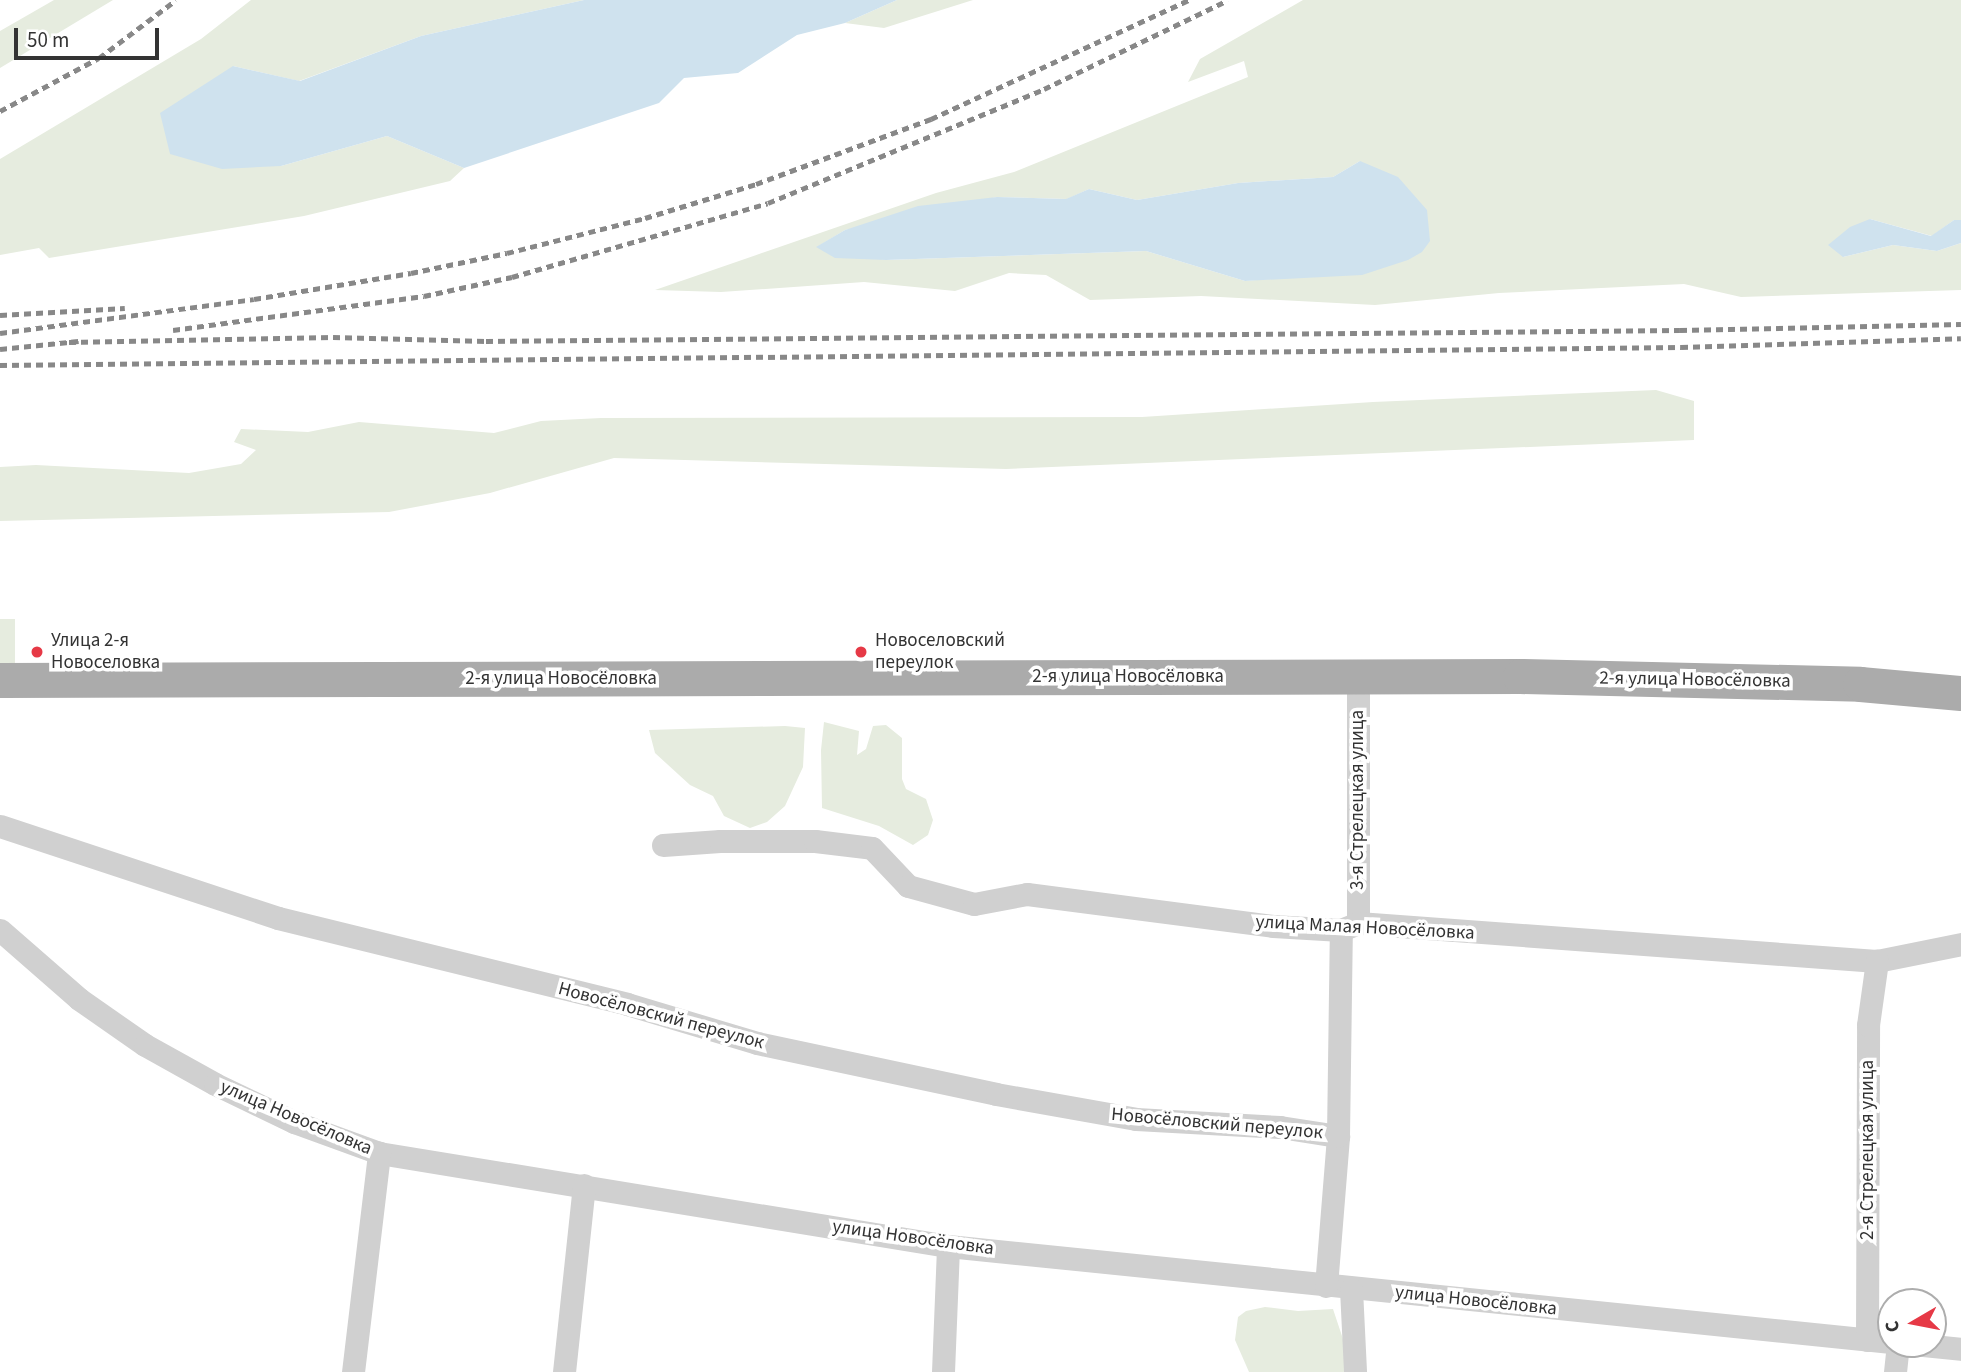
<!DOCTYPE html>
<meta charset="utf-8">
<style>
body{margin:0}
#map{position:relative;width:1961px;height:1372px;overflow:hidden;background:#fff;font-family:"Source Sans 3",sans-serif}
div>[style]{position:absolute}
.green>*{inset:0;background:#e6ecdf;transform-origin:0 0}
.water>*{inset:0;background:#cfe2ee}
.street>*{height:23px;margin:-11.5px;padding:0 11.5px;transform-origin:11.5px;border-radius:11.5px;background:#d0d0d0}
.primary>*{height:35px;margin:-17.5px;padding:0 17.5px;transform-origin:17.5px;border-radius:17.5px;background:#ababab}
.rail>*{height:5px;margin-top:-2.5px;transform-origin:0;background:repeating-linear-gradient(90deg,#888 0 7px,transparent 0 12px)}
.dots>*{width:19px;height:19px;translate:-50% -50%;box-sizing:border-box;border:4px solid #fff;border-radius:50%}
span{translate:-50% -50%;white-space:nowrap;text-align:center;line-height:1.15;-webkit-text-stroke:7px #fff;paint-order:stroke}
.poi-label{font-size:19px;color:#333}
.left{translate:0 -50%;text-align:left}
.street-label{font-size:19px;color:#333}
.north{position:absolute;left:1877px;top:1288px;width:70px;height:70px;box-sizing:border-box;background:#fff;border:2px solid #adadad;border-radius:50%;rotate:260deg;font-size:19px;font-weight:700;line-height:28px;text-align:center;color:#333}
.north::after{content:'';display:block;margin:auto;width:24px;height:32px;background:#e63946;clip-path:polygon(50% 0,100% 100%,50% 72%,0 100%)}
.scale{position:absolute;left:14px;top:28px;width:145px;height:32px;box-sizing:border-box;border:4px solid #333;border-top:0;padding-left:9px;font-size:21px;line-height:24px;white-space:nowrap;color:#333;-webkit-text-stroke:5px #fff;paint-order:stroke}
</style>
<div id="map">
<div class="green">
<div style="clip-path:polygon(54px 0,113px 0,0 68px,0 31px)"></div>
<div style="clip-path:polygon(251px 0,584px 0,421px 36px,299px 81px,233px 66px,281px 166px,387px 136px,464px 168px,450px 181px,304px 216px,49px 258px,39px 248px,0 255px,0 159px,201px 39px)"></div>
<div style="clip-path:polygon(897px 0,973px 0,884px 28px,845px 23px)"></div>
<div style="clip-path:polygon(evenodd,1303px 0,1961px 0,1961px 220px,1954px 220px,1932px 236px,1870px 219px,1843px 257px,1893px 245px,1937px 251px,1961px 243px,1961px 290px,1741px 297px,1684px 284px,1499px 293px,1375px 305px,1201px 296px,1090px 300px,1046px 275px,1009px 273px,955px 291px,864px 282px,721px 292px,655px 290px,936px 193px,1014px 172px,1248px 77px,1244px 61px,1188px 82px,1200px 59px,1303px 0,1360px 161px,1295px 277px,1245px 281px,1146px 251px,886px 260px,817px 247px,845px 230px,997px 197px,1067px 199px,1089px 189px,1137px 200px,1238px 183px,1333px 177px,1360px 161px)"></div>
<div style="clip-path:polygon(1656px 390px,1694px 401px,1694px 440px,1006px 469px,614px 458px,490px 493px,389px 512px,0 521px,0 467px,36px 465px,189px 473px,241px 464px,256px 450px,234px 442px,241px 429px,308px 432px,359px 422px,494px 433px,541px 421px,601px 418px,1142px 417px,1373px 402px)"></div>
<div style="left:0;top:619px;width:15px;height:44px"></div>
<div style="clip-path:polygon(824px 722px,859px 731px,857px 755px,866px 749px,873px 726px,886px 725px,902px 738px,902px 779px,906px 789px,926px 799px,933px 820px,928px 835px,913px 845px,879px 826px,822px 808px,821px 750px)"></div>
<div style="clip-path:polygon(785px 726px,805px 728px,803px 767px,785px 806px,767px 822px,750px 828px,724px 816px,713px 796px,690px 785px,655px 753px,649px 730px)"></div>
<div style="clip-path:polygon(1265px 1307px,1298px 1311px,1333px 1309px,1345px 1345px,1346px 1372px,1249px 1372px,1235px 1340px,1238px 1317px,1246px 1311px)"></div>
</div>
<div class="water">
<div style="clip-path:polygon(584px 0,897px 0,845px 23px,797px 35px,738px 73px,684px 78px,659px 103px,464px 168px,387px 136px,281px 166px,222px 169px,170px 154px,160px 113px,233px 66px,300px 81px,421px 36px)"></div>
<div style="clip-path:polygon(1360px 161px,1398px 177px,1427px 210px,1430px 241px,1422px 252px,1408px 260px,1362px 275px,1245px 281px,1146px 251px,886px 260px,835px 258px,816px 247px,845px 230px,918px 206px,997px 197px,1066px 199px,1089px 189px,1137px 200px,1238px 183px,1333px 177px)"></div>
<div style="clip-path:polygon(1870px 219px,1931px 236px,1954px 220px,1961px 220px,1961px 243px,1937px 251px,1893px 245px,1843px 257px,1828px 245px,1850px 227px)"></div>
</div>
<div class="street">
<div style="left:1358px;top:676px;width:247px;rotate:90deg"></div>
<div style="left:0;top:826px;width:293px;rotate:18.3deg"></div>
<div style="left:278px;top:918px;width:359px;rotate:13.8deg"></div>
<div style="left:627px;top:1004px;width:136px;rotate:16.7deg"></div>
<div style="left:757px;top:1043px;width:244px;rotate:12deg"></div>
<div style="left:996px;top:1094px;width:142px;rotate:10.1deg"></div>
<div style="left:1136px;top:1119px;width:144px;rotate:3.2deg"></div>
<div style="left:1280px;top:1127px;width:59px;rotate:8.8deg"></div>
<div style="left:663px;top:845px;width:57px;rotate:-4deg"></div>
<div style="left:720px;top:841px;width:95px"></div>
<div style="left:815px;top:841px;width:57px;rotate:7deg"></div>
<div style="left:872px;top:848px;width:52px;rotate:46.5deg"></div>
<div style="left:908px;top:886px;width:68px;rotate:15.3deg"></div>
<div style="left:974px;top:904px;width:54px;rotate:-10.7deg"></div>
<div style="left:1027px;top:894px;width:248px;rotate:7.4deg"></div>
<div style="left:1273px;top:926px;width:68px;rotate:3.4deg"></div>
<div style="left:1341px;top:930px;width:18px;rotate:-22deg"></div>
<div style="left:1358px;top:923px;width:520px;rotate:4.19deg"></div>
<div style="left:1877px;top:961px;width:86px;rotate:-11.4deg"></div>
<div style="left:0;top:930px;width:105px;rotate:41.1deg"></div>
<div style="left:79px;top:999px;width:80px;rotate:34.9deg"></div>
<div style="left:145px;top:1045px;width:80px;rotate:29.1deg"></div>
<div style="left:215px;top:1084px;width:88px;rotate:25.7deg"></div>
<div style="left:294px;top:1122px;width:90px;rotate:20deg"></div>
<div style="left:379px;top:1153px;width:577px;rotate:9.28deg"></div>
<div style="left:948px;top:1246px;width:948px;rotate:5.81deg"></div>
<div style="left:1326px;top:1286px;width:150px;rotate:-85.4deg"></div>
<div style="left:1338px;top:1136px;width:206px;rotate:-89.2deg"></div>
<div style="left:1351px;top:1289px;width:83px;rotate:87.2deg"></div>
<div style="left:1867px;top:1340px;width:315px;rotate:-89.8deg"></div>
<div style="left:1868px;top:1025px;width:65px;rotate:-82deg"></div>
<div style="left:1913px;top:1344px;width:48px;rotate:5.9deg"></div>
<div style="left:353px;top:1372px;width:221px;rotate:-83.2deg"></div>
<div style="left:564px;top:1372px;width:188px;rotate:-83.9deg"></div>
<div style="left:943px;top:1372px;width:126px;rotate:-87.7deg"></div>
<div style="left:1895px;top:1372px;width:28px;rotate:-84deg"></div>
</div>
<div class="primary">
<div style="left:0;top:680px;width:1520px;rotate:-0.15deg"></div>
<div style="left:1520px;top:676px;width:340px;rotate:1.3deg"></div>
<div style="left:1860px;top:684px;width:101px;rotate:5.1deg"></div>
</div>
<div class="rail">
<div style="left:0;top:111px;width:112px;rotate:-28.2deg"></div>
<div style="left:99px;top:58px;width:96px;rotate:-37deg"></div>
<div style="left:0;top:315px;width:125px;rotate:-3.2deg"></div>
<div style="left:173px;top:330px;width:253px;rotate:-7.7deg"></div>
<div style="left:424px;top:296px;width:90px;rotate:-12.2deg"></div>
<div style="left:512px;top:277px;width:266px;rotate:-16.1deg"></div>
<div style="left:768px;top:203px;width:299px;rotate:-22.4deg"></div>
<div style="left:1044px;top:89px;width:204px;rotate:-25.8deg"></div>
<div style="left:0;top:333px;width:256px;rotate:-7.6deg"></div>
<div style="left:254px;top:299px;width:159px;rotate:-9.4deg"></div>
<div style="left:411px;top:273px;width:98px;rotate:-11.8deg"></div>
<div style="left:507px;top:253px;width:142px;rotate:-14.2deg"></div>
<div style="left:645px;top:218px;width:116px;rotate:-17deg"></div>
<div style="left:756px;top:184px;width:187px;rotate:-20.4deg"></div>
<div style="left:931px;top:119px;width:284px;rotate:-24.8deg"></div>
<div style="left:69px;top:342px;width:264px;rotate:-1.1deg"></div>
<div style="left:333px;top:337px;width:153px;rotate:1.5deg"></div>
<div style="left:486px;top:341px;width:1194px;rotate:-0.53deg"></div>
<div style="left:1680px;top:330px;width:281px;rotate:-1.2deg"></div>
<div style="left:0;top:349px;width:79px;rotate:-5.8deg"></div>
<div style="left:0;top:365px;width:1681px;rotate:-0.61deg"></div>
<div style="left:1681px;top:347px;width:280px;rotate:-1.8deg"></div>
</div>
<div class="dots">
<div style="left:37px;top:652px;background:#e63946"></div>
<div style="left:861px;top:652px;background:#e63946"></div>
</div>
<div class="poi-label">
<span class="left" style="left:51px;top:652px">Улица 2-я<br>Новоселовка</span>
<span class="left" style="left:875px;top:652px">Новоселовский<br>переулок</span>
</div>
<div class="street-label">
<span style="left:1128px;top:677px">2-я улица Новосёловка</span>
<span style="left:561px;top:679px">2-я улица Новосёловка</span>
<span style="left:1695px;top:680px;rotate:1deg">2-я улица Новосёловка</span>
<span style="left:1358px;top:800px;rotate:-90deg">3-я Стрелецкая улица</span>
<span style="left:1365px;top:928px;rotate:3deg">улица Малая Новосёловка</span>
<span style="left:661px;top:1016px;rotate:15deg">Новосёловский переулок</span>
<span style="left:296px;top:1118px;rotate:23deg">улица Новосёловка</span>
<span style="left:1217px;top:1124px;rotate:5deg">Новосёловский переулок</span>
<span style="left:1868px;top:1150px;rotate:-90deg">2-я Стрелецкая улица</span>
<span style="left:913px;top:1238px;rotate:8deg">улица Новосёловка</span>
<span style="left:1476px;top:1301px;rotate:6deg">улица Новосёловка</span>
</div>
<div class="north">С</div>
<div class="scale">50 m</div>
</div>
